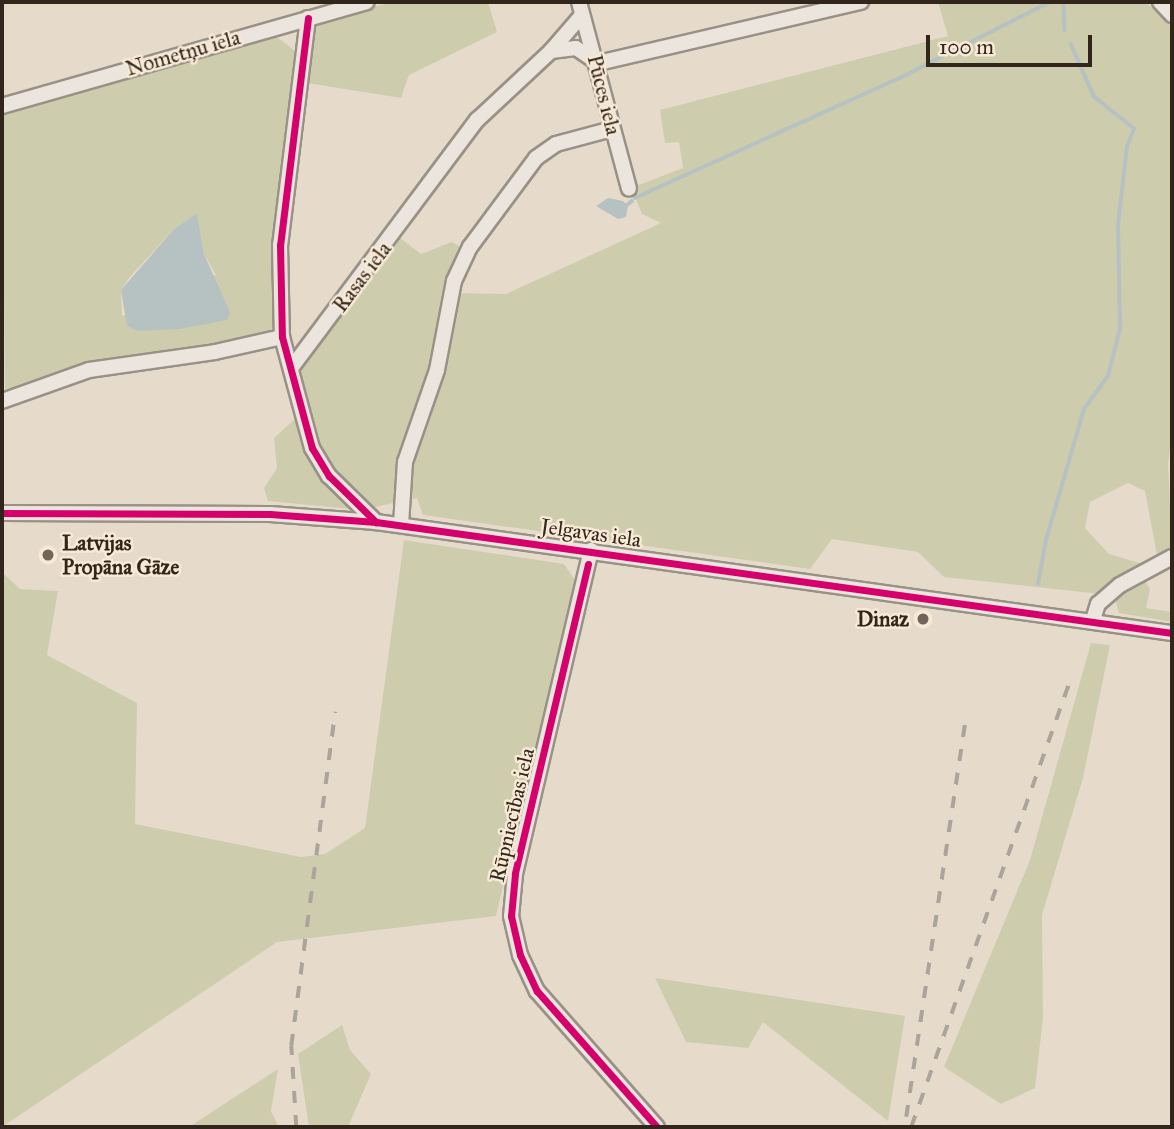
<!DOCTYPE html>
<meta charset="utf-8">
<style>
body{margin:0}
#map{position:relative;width:1174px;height:1129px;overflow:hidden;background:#e6dbcb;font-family:"IM FELL Great Primer",serif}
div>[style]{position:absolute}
.green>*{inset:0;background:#cdcdad}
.water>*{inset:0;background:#b6c2c2}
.stream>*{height:3.5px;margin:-1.75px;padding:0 1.75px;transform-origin:1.75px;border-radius:1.75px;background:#b6c2c2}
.roads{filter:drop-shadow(2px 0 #989186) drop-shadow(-2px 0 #989186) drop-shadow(0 2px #989186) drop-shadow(0 -2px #989186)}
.minor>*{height:14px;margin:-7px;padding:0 7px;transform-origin:7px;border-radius:7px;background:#ebe5dd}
.rail>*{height:3.5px;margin-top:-1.75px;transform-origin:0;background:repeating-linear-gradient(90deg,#aaa49c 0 12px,transparent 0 24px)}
.cycleway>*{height:7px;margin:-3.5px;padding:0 3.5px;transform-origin:3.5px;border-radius:3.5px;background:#d6006c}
.dots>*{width:19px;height:19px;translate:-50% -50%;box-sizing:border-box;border:4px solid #f7e9d5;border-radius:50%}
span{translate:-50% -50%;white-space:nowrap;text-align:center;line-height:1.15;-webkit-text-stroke:5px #f7e9d5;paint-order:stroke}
.street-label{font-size:21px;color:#32261c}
.poi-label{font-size:21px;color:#32261c;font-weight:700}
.left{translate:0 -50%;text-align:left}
.right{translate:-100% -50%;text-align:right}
.frame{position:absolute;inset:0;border:4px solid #32261c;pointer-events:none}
.scale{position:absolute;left:926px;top:35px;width:166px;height:32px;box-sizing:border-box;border:4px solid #32261c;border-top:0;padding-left:9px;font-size:21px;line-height:24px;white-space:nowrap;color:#32261c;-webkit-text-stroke:5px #f7e9d5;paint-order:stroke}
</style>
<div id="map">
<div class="green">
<div style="clip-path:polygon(391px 2px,488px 2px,497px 32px,409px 75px,401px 98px,307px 83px,311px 31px,321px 22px)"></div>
<div style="clip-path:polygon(938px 2px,1146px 2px,1172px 28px,1172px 434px,1168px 464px,1172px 549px,1157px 555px,1145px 491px,1128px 483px,1090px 502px,1085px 528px,1109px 554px,1143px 564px,1100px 594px,944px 577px,918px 552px,832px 539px,810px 569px,423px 515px,417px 498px,361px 510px,268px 501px,264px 488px,277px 468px,274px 438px,306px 409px,299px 378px,301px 367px,399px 237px,421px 254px,452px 242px,464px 249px,446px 293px,506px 294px,661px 223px,642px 214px,631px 188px,683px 168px,679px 142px,665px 143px,660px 110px,948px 36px)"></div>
<div style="clip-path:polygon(evenodd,277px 37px,294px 50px,296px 83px,276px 319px,268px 336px,5px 389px,2px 114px,277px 37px,197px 213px,204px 254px,216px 275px,122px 316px,121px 290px,129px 278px,174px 229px,197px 213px)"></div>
<div style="clip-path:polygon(404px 540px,564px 564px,575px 580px,496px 916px,277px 942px,2px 1127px,2px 572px,20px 589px,58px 591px,47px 655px,137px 703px,135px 824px,301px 857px,325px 854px,365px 828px)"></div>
<div style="clip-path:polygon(1143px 577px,1150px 589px,1146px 608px,1172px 612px,1172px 622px,1119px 613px,1115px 599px)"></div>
<div style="clip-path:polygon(1091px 643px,1110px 645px,1083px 778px,1042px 915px,1043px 1018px,1035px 1088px,1001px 1104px,944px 1067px,1030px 860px)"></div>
<div style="clip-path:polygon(655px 978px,905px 1016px,888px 1121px,763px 1022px,748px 1048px,686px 1042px)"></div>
<div style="clip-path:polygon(342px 1025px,350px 1050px,371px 1074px,348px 1127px,309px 1127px,298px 1054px)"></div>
<div style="clip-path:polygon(278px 1069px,271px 1111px,279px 1127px,189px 1127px)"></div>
</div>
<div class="water">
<div style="clip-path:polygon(608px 198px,623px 201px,628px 206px,626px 217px,618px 219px,596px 206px)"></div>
<div style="clip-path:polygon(197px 213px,204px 254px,230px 312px,227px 320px,180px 329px,137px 331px,127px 326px,121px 290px,174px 229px)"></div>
</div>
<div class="stream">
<div style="left:1064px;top:2px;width:28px;rotate:88deg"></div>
<div style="left:635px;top:198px;width:293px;rotate:-24.4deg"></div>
<div style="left:902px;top:77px;width:166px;rotate:-26.9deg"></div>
<div style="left:627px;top:205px;width:6px;rotate:-39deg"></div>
<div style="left:1038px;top:584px;width:45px;rotate:-79.7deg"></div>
<div style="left:1046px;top:540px;width:136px;rotate:-73.8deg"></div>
<div style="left:1084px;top:409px;width:41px;rotate:-54deg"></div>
<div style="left:1108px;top:376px;width:49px;rotate:-75.7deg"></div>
<div style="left:1120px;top:329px;width:104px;rotate:-91.1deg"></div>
<div style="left:1118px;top:225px;width:79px;rotate:-83.4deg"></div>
<div style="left:1127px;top:147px;width:19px;rotate:-69deg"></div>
<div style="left:1134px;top:129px;width:51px;rotate:-141.3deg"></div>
<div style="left:1094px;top:97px;width:57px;rotate:-113.9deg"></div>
</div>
<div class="roads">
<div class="minor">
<div style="left:579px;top:2px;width:193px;rotate:75deg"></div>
<div style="left:1160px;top:2px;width:18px;rotate:47deg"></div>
<div style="left:582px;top:15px;width:48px;rotate:130.7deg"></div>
<div style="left:551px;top:51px;width:25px;rotate:-7deg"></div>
<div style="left:576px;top:48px;width:27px;rotate:34deg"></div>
<div style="left:308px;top:18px;width:229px;rotate:97deg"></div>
<div style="left:280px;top:245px;width:92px;rotate:88.8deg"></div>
<div style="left:282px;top:337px;width:115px;rotate:74.9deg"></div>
<div style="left:312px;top:448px;width:33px;rotate:59deg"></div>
<div style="left:329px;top:476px;width:66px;rotate:44.4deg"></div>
<div style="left:598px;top:63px;width:270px;rotate:-13.1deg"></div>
<div style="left:2px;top:106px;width:379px;rotate:-15.9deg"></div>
<div style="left:292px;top:367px;width:309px;rotate:-53.2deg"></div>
<div style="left:477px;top:120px;width:101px;rotate:-43deg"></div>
<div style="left:2px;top:401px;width:92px;rotate:-19.6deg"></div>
<div style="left:89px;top:370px;width:127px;rotate:-8.1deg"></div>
<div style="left:215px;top:352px;width:69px;rotate:-12.6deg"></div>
<div style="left:2px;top:513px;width:268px;rotate:0.2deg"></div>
<div style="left:270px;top:514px;width:106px;rotate:4.3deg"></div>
<div style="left:376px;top:522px;width:804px;rotate:7.94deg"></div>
<div style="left:401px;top:525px;width:63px;rotate:-86.4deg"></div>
<div style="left:405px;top:462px;width:97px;rotate:-70.8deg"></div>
<div style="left:437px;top:370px;width:91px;rotate:-79.2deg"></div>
<div style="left:454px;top:281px;width:38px;rotate:-65deg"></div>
<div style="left:470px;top:247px;width:111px;rotate:-53.4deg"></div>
<div style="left:536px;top:158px;width:24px;rotate:-35deg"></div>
<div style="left:556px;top:144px;width:58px;rotate:-15deg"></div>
<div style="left:591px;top:550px;width:333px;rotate:103.2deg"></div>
<div style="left:515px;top:874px;width:42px;rotate:95.4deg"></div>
<div style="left:511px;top:916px;width:40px;rotate:77deg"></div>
<div style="left:520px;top:955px;width:40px;rotate:65deg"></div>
<div style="left:537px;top:991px;width:181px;rotate:48.6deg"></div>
<div style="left:1093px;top:620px;width:17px;rotate:-73deg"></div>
<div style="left:1098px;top:604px;width:29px;rotate:-41deg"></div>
<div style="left:1120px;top:585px;width:59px;rotate:-28.3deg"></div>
</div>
</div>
<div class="rail">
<div style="left:906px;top:1117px;width:407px;rotate:-81.5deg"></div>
<div style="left:296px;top:1127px;width:81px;rotate:-93.5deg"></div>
<div style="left:291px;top:1046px;width:337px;rotate:-82.5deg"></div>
<div style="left:911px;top:1127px;width:469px;rotate:-70.4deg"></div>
</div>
<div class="cycleway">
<div style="left:308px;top:18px;width:229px;rotate:97deg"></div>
<div style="left:280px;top:245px;width:92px;rotate:88.8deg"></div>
<div style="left:282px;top:337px;width:115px;rotate:74.9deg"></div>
<div style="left:312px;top:448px;width:33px;rotate:59deg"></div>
<div style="left:329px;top:476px;width:66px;rotate:44.4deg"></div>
<div style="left:2px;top:513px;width:268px;rotate:0.2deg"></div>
<div style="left:270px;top:514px;width:106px;rotate:4.3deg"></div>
<div style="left:376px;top:522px;width:804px;rotate:7.94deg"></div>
<div style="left:588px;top:564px;width:318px;rotate:103.3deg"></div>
<div style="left:515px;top:874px;width:42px;rotate:95.4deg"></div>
<div style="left:511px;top:916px;width:40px;rotate:77deg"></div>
<div style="left:520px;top:955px;width:40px;rotate:65deg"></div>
<div style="left:537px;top:991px;width:181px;rotate:48.6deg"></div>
</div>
<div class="dots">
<div style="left:48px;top:555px;background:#716559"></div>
<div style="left:923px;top:619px;background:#716559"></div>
</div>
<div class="street-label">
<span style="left:183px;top:53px;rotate:-16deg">Nometņu iela</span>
<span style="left:604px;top:95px;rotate:76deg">Pūces iela</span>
<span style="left:362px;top:277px;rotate:-53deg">Rasas iela</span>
<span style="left:591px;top:533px;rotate:8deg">Jelgavas iela</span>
<span style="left:512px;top:815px;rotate:-77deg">Rūpniecības iela</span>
</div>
<div class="poi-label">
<span class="left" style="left:62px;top:555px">Latvijas<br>Propāna Gāze</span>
<span class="right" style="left:909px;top:619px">Dinaz</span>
</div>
<div class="frame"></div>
<div class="scale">100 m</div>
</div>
